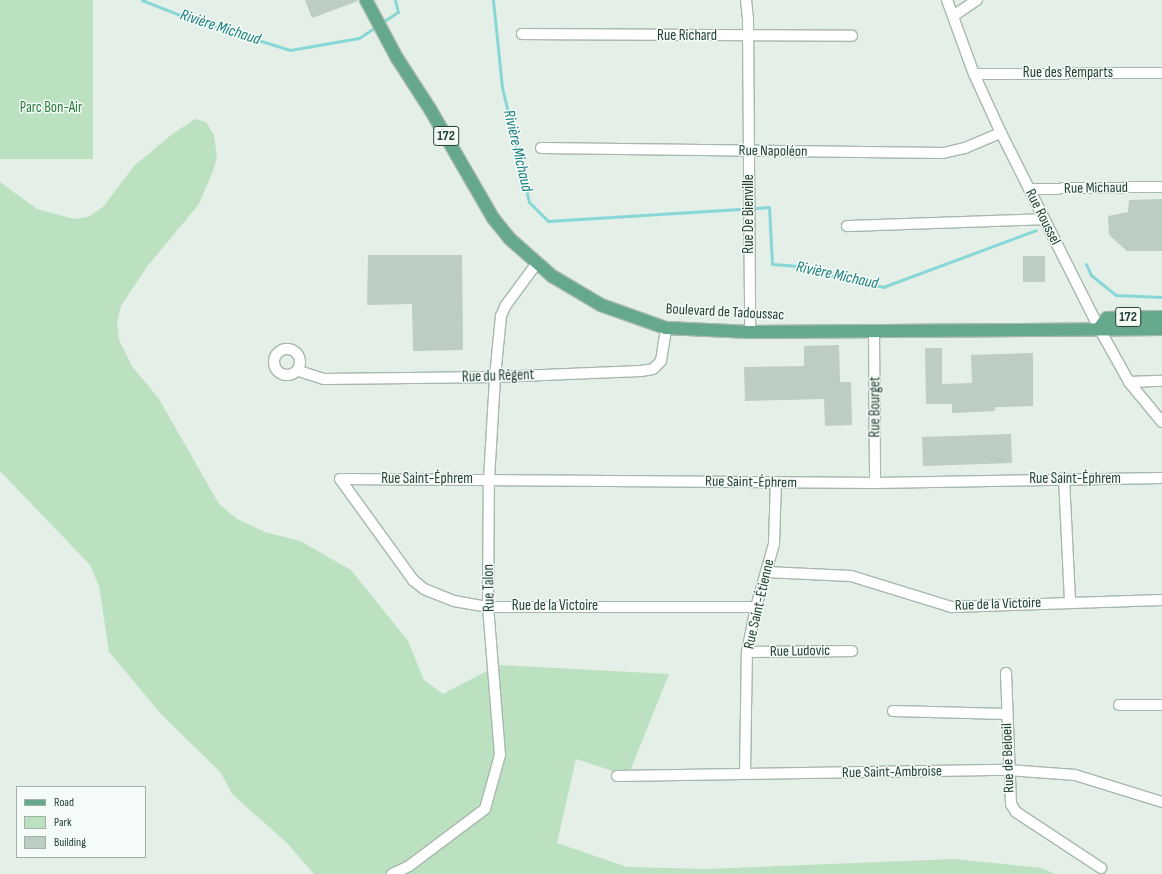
<!DOCTYPE html>
<meta charset="utf-8">
<style>
body{margin:0}
#map{position:relative;width:1162px;height:874px;overflow:hidden;background:#e4efe8;font-family:"Sofia Sans Condensed",sans-serif}
div>[style]{position:absolute}
.green>*{inset:0;background:#bce1c0;transform-origin:0 0}
.stream>*{height:3px;margin:-1.5px;padding:0 1.5px;transform-origin:1.5px;border-radius:1.5px;background:#88d7d7}
.building>*{inset:0;background:#bccdc3;transform-origin:0 0}
.roads{filter:drop-shadow(1px 0 #a6b8ae) drop-shadow(-1px 0 #a6b8ae) drop-shadow(0 1px #a6b8ae) drop-shadow(0 -1px #a6b8ae)}
.minor>*{height:10px;margin:-5px;padding:0 5px;transform-origin:5px;border-radius:5px;background:#fff}
.minor>.ring{margin:-5px;padding:0;box-sizing:content-box;background:none;border:10px solid #fff;border-radius:50%}
.major>*{height:12px;margin:-6px;padding:0 6px;transform-origin:6px;border-radius:6px;background:#65a88c}
span{translate:-50% -50%;white-space:nowrap;text-align:center;line-height:1.15;-webkit-text-stroke:3px #f5fbf7;paint-order:stroke}
.shield-label span{padding:1px 3px;background:#f5fbf7;border:1px solid;border-radius:3px;-webkit-text-stroke-width:0}
.shield-label{font-size:14px;color:#224234;font-weight:700}
.street-label{font-size:15px;color:#224234}
.park-label{font-size:15px;color:#287d3b}
.water-label{font-size:16px;color:#167e7e;font-style:italic}
.legend{position:absolute;left:16px;top:786px;width:130px;height:72px;box-sizing:border-box;background:#f5fbf7;border:1px solid #a1b1a9;margin:0;padding:5px 7px;list-style:none;font-size:12px;color:#224234}
.legend li{display:flex;align-items:center;gap:8px;height:20px}
.legend b{width:20px;border:1px solid #a1b1a9}
</style>
<div id="map">
<div class="green">
<div style="left:0;top:0;width:93px;height:159px"></div>
<div style="clip-path:polygon(195px 119px,206px 122px,214px 135px,217px 157px,213px 171px,199px 204px,146px 268px,121px 306px,117px 323px,119px 340px,132px 366px,159px 399px,219px 504px,237px 519px,265px 532px,300px 541px,351px 570px,408px 641px,424px 680px,443px 694px,498px 665px,669px 674px,628px 776px,576px 759px,557px 843px,627px 867px,706px 869px,954px 859px,1042px 868px,1055px 874px,314px 874px,287px 843px,232px 794px,221px 773px,162px 715px,109px 652px,99px 586px,90px 565px,0 471px,0 182px,37px 209px,74px 219px,88px 217px,103px 207px,134px 166px,171px 135px)"></div>
</div>
<div class="stream">
<div style="left:142px;top:0;width:43px;rotate:21.8deg"></div>
<div style="left:182px;top:16px;width:113px;rotate:17.5deg"></div>
<div style="left:290px;top:50px;width:70px;rotate:-9.9deg"></div>
<div style="left:359px;top:38px;width:22px;rotate:-34deg"></div>
<div style="left:493px;top:0;width:87px;rotate:84.1deg"></div>
<div style="left:502px;top:87px;width:118px;rotate:76.8deg"></div>
<div style="left:529px;top:202px;width:27px;rotate:45deg"></div>
<div style="left:548px;top:221px;width:192px;rotate:-3.6deg"></div>
<div style="left:381px;top:23px;width:20px;rotate:-33deg"></div>
<div style="left:398px;top:12px;width:12px;rotate:-104deg"></div>
<div style="left:755px;top:208px;width:14px;rotate:-4deg"></div>
<div style="left:769px;top:207px;width:57px;rotate:87deg"></div>
<div style="left:772px;top:264px;width:27px;rotate:4deg"></div>
<div style="left:799px;top:266px;width:48px;rotate:16.9deg"></div>
<div style="left:845px;top:280px;width:39px;rotate:10deg"></div>
<div style="left:883px;top:287px;width:163px;rotate:-20.4deg"></div>
<div style="left:1086px;top:264px;width:12px;rotate:66deg"></div>
<div style="left:1091px;top:275px;width:32px;rotate:39deg"></div>
<div style="left:1116px;top:295px;width:46px;rotate:2.5deg"></div>
</div>
<div class="building">
<div style="clip-path:polygon(305px 0,358px 0,358px 1px,312px 18px)"></div>
<div style="clip-path:polygon(1162px 199px,1162px 251px,1127px 251px,1109px 235px,1108px 216px,1128px 212px,1129px 200px)"></div>
<div style="clip-path:polygon(368px 255px,462px 255px,463px 350px,413px 351px,412px 304px,367px 305px)"></div>
<div style="left:1023px;top:256px;width:22px;height:26px"></div>
<div style="clip-path:polygon(839px 345px,840px 382px,851px 382px,852px 425px,825px 426px,824px 399px,745px 401px,744px 367px,804px 366px,804px 346px)"></div>
<div style="clip-path:polygon(925px 348px,942px 348px,942px 384px,972px 383px,971px 355px,1033px 353px,1033px 406px,995px 407px,995px 411px,952px 413px,952px 404px,926px 404px)"></div>
<div style="left:1011px;top:434px;width:29px;height:89px;rotate:88deg"></div>
</div>
<div class="roads">
<div class="minor">
<div style="left:746px;top:0;width:18px;rotate:84deg"></div>
<div style="left:748px;top:18px;width:314px;rotate:89.6deg"></div>
<div style="left:947px;top:0;width:79px;rotate:70deg"></div>
<div style="left:974px;top:74px;width:65px;rotate:65.4deg"></div>
<div style="left:1001px;top:133px;width:218px;rotate:63.3deg"></div>
<div style="left:1099px;top:328px;width:62px;rotate:60.9deg"></div>
<div style="left:1129px;top:382px;width:52px;rotate:50.5deg"></div>
<div style="left:953px;top:16px;width:29px;rotate:-34deg"></div>
<div style="left:522px;top:34px;width:330px;rotate:0.3deg"></div>
<div style="left:974px;top:74px;width:188px;rotate:-0.3deg"></div>
<div style="left:541px;top:148px;width:402px;rotate:0.7deg"></div>
<div style="left:943px;top:153px;width:23px;rotate:-13deg"></div>
<div style="left:965px;top:148px;width:39px;rotate:-23deg"></div>
<div style="left:1029px;top:189px;width:133px;rotate:-0.9deg"></div>
<div style="left:847px;top:226px;width:197px;rotate:-2deg"></div>
<div style="left:874px;top:331px;width:152px;rotate:89.6deg"></div>
<div class="ring" style="left:274px;top:349px;width:16px;height:16px"></div>
<div style="left:299px;top:371px;width:26px;rotate:18deg"></div>
<div style="left:324px;top:379px;width:171px;rotate:-0.7deg"></div>
<div style="left:495px;top:377px;width:146px;rotate:-2.4deg"></div>
<div style="left:641px;top:371px;width:12px;rotate:-9deg"></div>
<div style="left:653px;top:369px;width:11px;rotate:-45deg"></div>
<div style="left:661px;top:361px;width:33px;rotate:-81deg"></div>
<div style="left:1129px;top:382px;width:33px;rotate:-2deg"></div>
<div style="left:1064px;top:478px;width:124px;rotate:87.2deg"></div>
<div style="left:340px;top:479px;width:535px;rotate:0.43deg"></div>
<div style="left:875px;top:483px;width:287px;rotate:-1deg"></div>
<div style="left:340px;top:479px;width:125px;rotate:54.1deg"></div>
<div style="left:413px;top:580px;width:14px;rotate:39deg"></div>
<div style="left:424px;top:589px;width:32px;rotate:22deg"></div>
<div style="left:454px;top:601px;width:35px;rotate:10deg"></div>
<div style="left:488px;top:607px;width:268px"></div>
<div style="left:766px;top:572px;width:85px;rotate:2.7deg"></div>
<div style="left:851px;top:576px;width:106px;rotate:17.1deg"></div>
<div style="left:952px;top:607px;width:210px;rotate:-1.9deg"></div>
<div style="left:747px;top:652px;width:105px;rotate:-0.5deg"></div>
<div style="left:1006px;top:673px;width:131px;rotate:87.8deg"></div>
<div style="left:1011px;top:804px;width:9px;rotate:58deg"></div>
<div style="left:1016px;top:812px;width:102px;rotate:33.4deg"></div>
<div style="left:1119px;top:705px;width:43px"></div>
<div style="left:893px;top:711px;width:113px;rotate:1.5deg"></div>
<div style="left:745px;top:774px;width:122px;rotate:-89.1deg"></div>
<div style="left:747px;top:652px;width:46px;rotate:-78.7deg"></div>
<div style="left:756px;top:607px;width:66px;rotate:-74.1deg"></div>
<div style="left:774px;top:544px;width:62px;rotate:-88.2deg"></div>
<div style="left:617px;top:776px;width:391px;rotate:-0.9deg"></div>
<div style="left:1008px;top:770px;width:67px;rotate:4.3deg"></div>
<div style="left:1075px;top:775px;width:91px;rotate:17.2deg"></div>
<div style="left:392px;top:874px;width:19px;rotate:-25deg"></div>
<div style="left:409px;top:866px;width:95px;rotate:-36.9deg"></div>
<div style="left:485px;top:809px;width:56px;rotate:-74.5deg"></div>
<div style="left:500px;top:755px;width:148px;rotate:-94.6deg"></div>
<div style="left:488px;top:607px;width:128px;rotate:-89.6deg"></div>
<div style="left:489px;top:479px;width:102px;rotate:-86.6deg"></div>
<div style="left:495px;top:377px;width:61px;rotate:-84.4deg"></div>
<div style="left:501px;top:316px;width:12px;rotate:-66deg"></div>
<div style="left:506px;top:305px;width:52px;rotate:-53.6deg"></div>
</div>
<div class="major">
<div style="left:366px;top:0;width:66px;rotate:61.9deg"></div>
<div style="left:397px;top:58px;width:61px;rotate:57.1deg"></div>
<div style="left:430px;top:109px;width:126px;rotate:60deg"></div>
<div style="left:493px;top:218px;width:27px;rotate:51deg"></div>
<div style="left:510px;top:239px;width:56px;rotate:41.4deg"></div>
<div style="left:552px;top:276px;width:57px;rotate:30.6deg"></div>
<div style="left:601px;top:305px;width:69px;rotate:19.5deg"></div>
<div style="left:666px;top:328px;width:84px;rotate:2.7deg"></div>
<div style="left:750px;top:332px;width:412px;rotate:-0.4deg"></div>
<div style="left:1099px;top:328px;width:13px;rotate:-51deg"></div>
<div style="left:1107px;top:318px;width:55px;rotate:-1deg"></div>
</div>
</div>
<div class="shield-label">
<span style="left:446px;top:136px">172</span>
<span style="left:1128px;top:317px">172</span>
</div>
<div class="street-label">
<span style="left:687px;top:36px">Rue Richard</span>
<span style="left:1068px;top:73px">Rue des Remparts</span>
<span style="left:773px;top:151px;rotate:1deg">Rue Napoléon</span>
<span style="left:1096px;top:188px;rotate:-1deg">Rue Michaud</span>
<span style="left:749px;top:214px;rotate:-90deg">Rue De Bienville</span>
<span style="left:1043px;top:217px;rotate:63deg">Rue Roussel</span>
<span style="left:725px;top:312px;rotate:3deg">Boulevard de Tadoussac</span>
<span style="left:498px;top:376px;rotate:-2deg">Rue du Régent</span>
<span style="left:875px;top:407px;rotate:-90deg">Rue Bourget</span>
<span style="left:427px;top:479px">Rue Saint-Éphrem</span>
<span style="left:1075px;top:479px">Rue Saint-Éphrem</span>
<span style="left:751px;top:482px;rotate:1deg">Rue Saint-Éphrem</span>
<span style="left:489px;top:588px;rotate:-91deg">Rue Talon</span>
<span style="left:759px;top:604px;rotate:-77deg">Rue Saint-Étienne</span>
<span style="left:998px;top:604px;rotate:-2deg">Rue de la Victoire</span>
<span style="left:555px;top:606px">Rue de la Victoire</span>
<span style="left:800px;top:651px;rotate:-1deg">Rue Ludovic</span>
<span style="left:1008px;top:758px;rotate:-92deg">Rue de Beloeil</span>
<span style="left:892px;top:772px;rotate:-1deg">Rue Saint-Ambroise</span>
</div>
<div class="park-label">
<span style="left:51px;top:108px">Parc Bon-Air</span>
</div>
<div class="water-label">
<span style="left:220px;top:28px;rotate:18deg">Rivière Michaud</span>
<span style="left:517px;top:151px;rotate:77deg">Rivière Michaud</span>
<span style="left:837px;top:276px;rotate:12deg">Rivière Michaud</span>
</div>
<ul class="legend">
<li><b style="height:5px;background:#65a88c"></b>Road</li>
<li><b style="height:11px;background:#bce1c0"></b>Park</li>
<li><b style="height:11px;background:#bccdc3"></b>Building</li>
</ul>
</div>
